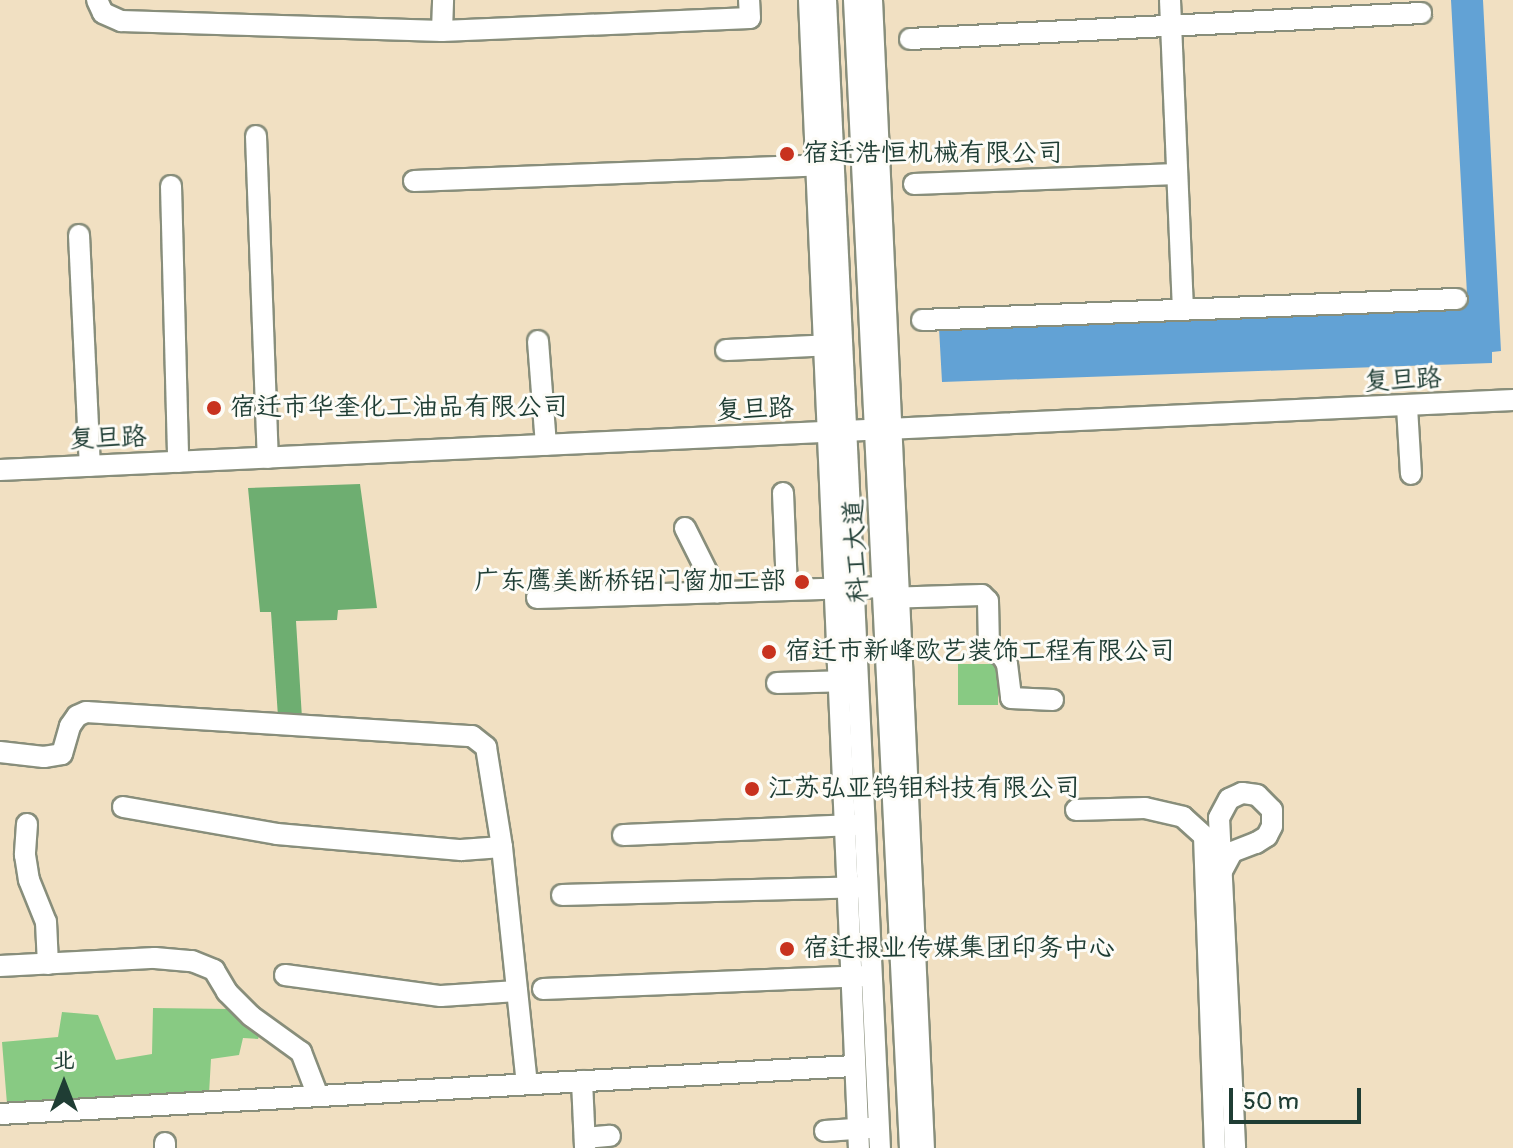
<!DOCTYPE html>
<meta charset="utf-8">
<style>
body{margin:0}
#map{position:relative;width:1513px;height:1148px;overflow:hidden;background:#f1e0c2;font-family:Pangolin,"LXGW WenKai TC",sans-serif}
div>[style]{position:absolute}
.green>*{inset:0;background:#88ca83;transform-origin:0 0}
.forest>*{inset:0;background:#6eae71}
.water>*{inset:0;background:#62a2d5}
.roads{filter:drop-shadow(2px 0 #888e7b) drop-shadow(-2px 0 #888e7b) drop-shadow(0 2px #888e7b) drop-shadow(0 -2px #888e7b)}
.minor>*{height:20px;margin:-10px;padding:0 10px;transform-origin:10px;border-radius:10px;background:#fff}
.dots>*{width:22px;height:22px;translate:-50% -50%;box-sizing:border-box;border:4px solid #fdfcf7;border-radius:50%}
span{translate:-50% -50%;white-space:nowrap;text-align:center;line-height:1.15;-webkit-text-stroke:6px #fdfcf7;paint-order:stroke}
.poi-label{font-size:26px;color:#1f3d34}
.left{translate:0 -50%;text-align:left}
.right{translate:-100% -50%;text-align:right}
.street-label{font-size:26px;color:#1f3d34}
.north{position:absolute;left:24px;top:1044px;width:80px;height:80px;-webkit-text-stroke:6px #fdfcf7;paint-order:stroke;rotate:0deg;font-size:22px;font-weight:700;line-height:32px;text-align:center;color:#1f3d34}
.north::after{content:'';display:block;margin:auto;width:28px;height:36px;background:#1f3d34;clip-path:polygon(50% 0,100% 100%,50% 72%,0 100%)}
.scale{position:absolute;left:1229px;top:1088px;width:132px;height:36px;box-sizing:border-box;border:4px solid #1f3d34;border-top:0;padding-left:10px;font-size:24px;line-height:28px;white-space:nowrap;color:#1f3d34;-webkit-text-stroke:6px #fdfcf7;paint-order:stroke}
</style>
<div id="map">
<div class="green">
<div style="left:998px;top:664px;width:41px;height:40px;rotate:90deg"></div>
<div style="clip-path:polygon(153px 1008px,230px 1009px,262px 1029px,258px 1039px,243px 1038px,239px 1055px,211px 1059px,209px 1094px,7px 1104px,2px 1042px,58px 1037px,62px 1012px,98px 1015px,116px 1060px,152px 1054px)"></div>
</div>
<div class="forest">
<div style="clip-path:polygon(360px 484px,377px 608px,338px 610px,337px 620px,296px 621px,302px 718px,278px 717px,271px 612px,260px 612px,248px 488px)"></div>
</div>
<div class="water">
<div style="clip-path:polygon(1451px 0,1483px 0,1501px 351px,1492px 352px,1492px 363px,942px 382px,939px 328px,1462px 306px,1467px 294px)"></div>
</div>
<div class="roads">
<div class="minor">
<div style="left:97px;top:0;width:14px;rotate:65deg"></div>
<div style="left:103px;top:13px;width:20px;rotate:24deg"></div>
<div style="left:121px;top:21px;width:321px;rotate:1.8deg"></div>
<div style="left:442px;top:31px;width:308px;rotate:-2.4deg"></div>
<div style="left:750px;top:18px;width:18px;rotate:-93deg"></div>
<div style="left:809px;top:0;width:1149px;rotate:87.51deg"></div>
<div style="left:826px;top:0;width:1149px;rotate:87.31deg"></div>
<div style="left:854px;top:0;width:1149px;rotate:87.21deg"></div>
<div style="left:872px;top:0;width:1149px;rotate:87.41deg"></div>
<div style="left:1170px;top:0;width:309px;rotate:87.6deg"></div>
<div style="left:442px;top:31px;width:31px;rotate:-88deg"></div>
<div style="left:910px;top:39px;width:512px;rotate:-2.91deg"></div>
<div style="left:256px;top:136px;width:322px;rotate:87.9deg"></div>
<div style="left:414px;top:181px;width:415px;rotate:-2.2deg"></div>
<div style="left:914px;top:184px;width:263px;rotate:-2.2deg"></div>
<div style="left:171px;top:186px;width:276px;rotate:88.5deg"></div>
<div style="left:79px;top:235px;width:231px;rotate:87.3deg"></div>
<div style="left:922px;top:320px;width:535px;rotate:-2.25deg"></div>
<div style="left:538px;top:341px;width:104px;rotate:85.6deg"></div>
<div style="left:726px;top:350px;width:108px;rotate:-2.7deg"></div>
<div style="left:1407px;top:407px;width:67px;rotate:86.6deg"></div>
<div style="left:0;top:470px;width:1515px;rotate:-2.65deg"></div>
<div style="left:783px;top:493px;width:97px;rotate:87.6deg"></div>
<div style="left:685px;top:528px;width:72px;rotate:63.4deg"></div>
<div style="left:537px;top:598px;width:348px;rotate:-1.8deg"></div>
<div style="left:885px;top:598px;width:97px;rotate:-1.8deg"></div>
<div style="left:982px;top:595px;width:8px;rotate:45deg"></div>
<div style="left:988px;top:601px;width:48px;rotate:88.8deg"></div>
<div style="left:989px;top:649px;width:15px;rotate:28deg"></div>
<div style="left:1002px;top:656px;width:9px;rotate:58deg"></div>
<div style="left:1007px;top:664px;width:34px;rotate:83deg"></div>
<div style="left:1011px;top:698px;width:42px;rotate:2.7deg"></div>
<div style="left:777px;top:683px;width:73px;rotate:-1.6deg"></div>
<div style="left:0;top:752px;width:44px;rotate:6.5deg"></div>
<div style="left:44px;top:757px;width:18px;rotate:-9deg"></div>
<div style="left:62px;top:754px;width:29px;rotate:-74deg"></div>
<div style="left:70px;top:726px;width:12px;rotate:-55deg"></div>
<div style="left:77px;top:716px;width:10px;rotate:-24deg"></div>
<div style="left:86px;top:712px;width:387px;rotate:3.6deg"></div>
<div style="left:472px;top:736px;width:18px;rotate:38deg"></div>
<div style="left:486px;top:747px;width:101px;rotate:80.9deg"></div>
<div style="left:502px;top:847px;width:238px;rotate:84deg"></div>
<div style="left:123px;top:807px;width:156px;rotate:9.9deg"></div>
<div style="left:277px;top:834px;width:185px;rotate:5deg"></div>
<div style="left:461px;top:850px;width:41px;rotate:-4.2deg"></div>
<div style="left:1076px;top:810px;width:69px;rotate:-1.7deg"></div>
<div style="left:1145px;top:808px;width:39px;rotate:13deg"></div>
<div style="left:1183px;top:817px;width:28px;rotate:42deg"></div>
<div style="left:1204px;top:836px;width:312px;rotate:88deg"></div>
<div style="left:27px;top:824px;width:31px;rotate:94deg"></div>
<div style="left:25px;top:855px;width:25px;rotate:81deg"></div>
<div style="left:29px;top:880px;width:45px;rotate:68deg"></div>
<div style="left:46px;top:922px;width:42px;rotate:87.3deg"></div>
<div style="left:623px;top:835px;width:232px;rotate:-2.5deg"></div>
<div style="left:1222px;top:871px;width:21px;rotate:-62deg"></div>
<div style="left:1232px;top:852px;width:26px;rotate:-21deg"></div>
<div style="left:1256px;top:843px;width:13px;rotate:-32deg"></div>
<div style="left:1267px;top:836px;width:11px;rotate:-63deg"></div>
<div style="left:1272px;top:826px;width:16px;rotate:-90deg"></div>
<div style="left:1272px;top:810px;width:21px;rotate:-135deg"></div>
<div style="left:1257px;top:795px;width:15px;rotate:-172deg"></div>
<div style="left:1242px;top:793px;width:14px;rotate:155deg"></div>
<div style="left:1229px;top:799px;width:21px;rotate:118deg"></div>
<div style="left:1219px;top:818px;width:330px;rotate:87.2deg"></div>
<div style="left:562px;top:895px;width:296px;rotate:-1.5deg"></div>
<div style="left:0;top:966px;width:155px;rotate:-3deg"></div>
<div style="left:155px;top:958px;width:37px;rotate:5deg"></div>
<div style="left:192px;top:961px;width:24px;rotate:22deg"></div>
<div style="left:214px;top:970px;width:26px;rotate:59deg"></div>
<div style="left:227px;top:992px;width:34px;rotate:45deg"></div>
<div style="left:251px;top:1016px;width:62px;rotate:35.8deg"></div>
<div style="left:301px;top:1052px;width:47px;rotate:68.9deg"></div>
<div style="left:285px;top:975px;width:157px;rotate:7.7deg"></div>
<div style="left:441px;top:996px;width:76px;rotate:-3.8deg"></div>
<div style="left:543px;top:989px;width:319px;rotate:-2.3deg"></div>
<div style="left:582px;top:1081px;width:67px;rotate:87.4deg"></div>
<div style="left:0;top:1114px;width:855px;rotate:-3.22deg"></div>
<div style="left:825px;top:1131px;width:44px;rotate:-3.9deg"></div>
<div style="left:585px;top:1138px;width:25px;rotate:-5deg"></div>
<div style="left:165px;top:1143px;width:5px;rotate:90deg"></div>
</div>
</div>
<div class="dots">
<div style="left:787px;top:154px;background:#c8321e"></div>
<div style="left:214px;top:408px;background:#c8321e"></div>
<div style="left:802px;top:582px;background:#c8321e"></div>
<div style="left:769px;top:652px;background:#c8321e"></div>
<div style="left:752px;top:789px;background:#c8321e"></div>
<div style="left:787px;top:949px;background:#c8321e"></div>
</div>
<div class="poi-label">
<span class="left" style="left:803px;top:154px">宿迁浩恒机械有限公司</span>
<span class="left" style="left:230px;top:408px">宿迁市华奎化工油品有限公司</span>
<span class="right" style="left:786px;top:582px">广东鹰美断桥铝门窗加工部</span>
<span class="left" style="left:785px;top:652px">宿迁市新峰欧艺装饰工程有限公司</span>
<span class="left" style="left:768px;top:789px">江苏弘亚钨钼科技有限公司</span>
<span class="left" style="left:803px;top:949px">宿迁报业传媒集团印务中心</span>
</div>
<div class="street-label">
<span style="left:1403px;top:381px;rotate:-3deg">复旦路</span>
<span style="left:755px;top:410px;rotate:-2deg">复旦路</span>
<span style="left:108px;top:439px;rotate:-2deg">复旦路</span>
<span style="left:857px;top:551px;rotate:-93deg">科工大道</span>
</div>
<div class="north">北</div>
<div class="scale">50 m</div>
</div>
